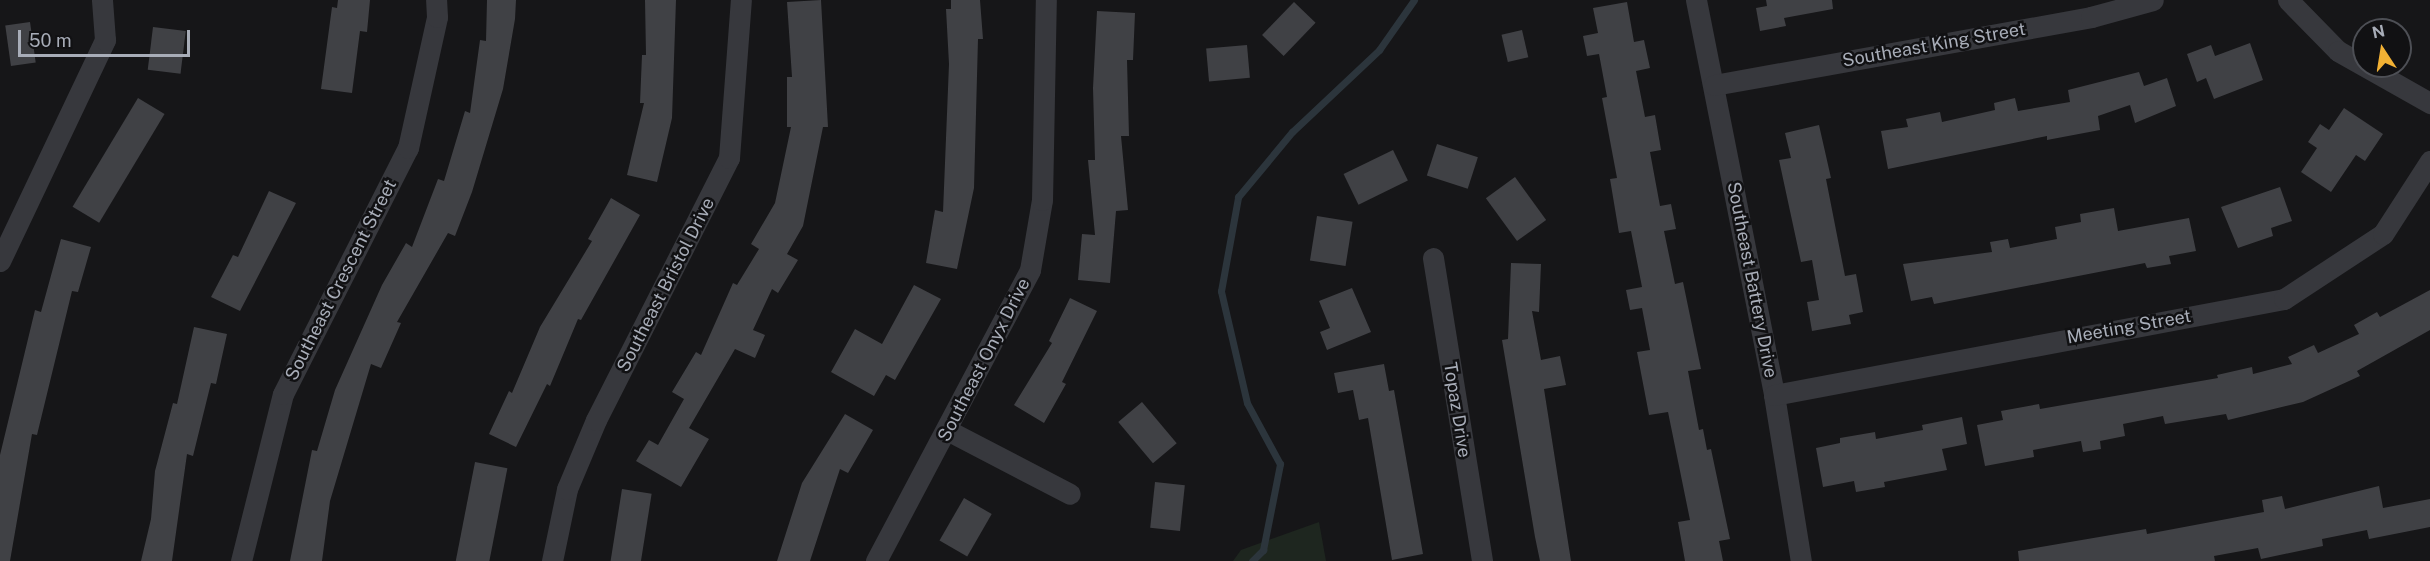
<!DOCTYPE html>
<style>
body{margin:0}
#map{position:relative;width:2430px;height:561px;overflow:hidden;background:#161618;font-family:"Public Sans",sans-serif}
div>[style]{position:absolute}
.green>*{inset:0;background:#1e261f}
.stream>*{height:7px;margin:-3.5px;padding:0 3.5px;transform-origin:3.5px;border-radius:3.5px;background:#2c353c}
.building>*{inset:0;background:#404145;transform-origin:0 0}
.minor>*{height:21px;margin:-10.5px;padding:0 10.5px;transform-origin:10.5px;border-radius:10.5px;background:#37383d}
span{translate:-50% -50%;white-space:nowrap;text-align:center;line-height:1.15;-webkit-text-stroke:5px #111113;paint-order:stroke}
.street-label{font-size:18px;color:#a8adb8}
.north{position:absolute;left:2352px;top:18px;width:60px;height:60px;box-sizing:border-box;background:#111113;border:2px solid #4d4f55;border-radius:50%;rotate:348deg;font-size:16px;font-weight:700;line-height:24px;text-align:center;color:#a8adb8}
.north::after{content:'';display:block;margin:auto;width:21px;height:27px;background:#f2b134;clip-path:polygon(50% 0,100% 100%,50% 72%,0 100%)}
.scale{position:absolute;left:18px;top:30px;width:172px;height:27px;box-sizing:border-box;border:3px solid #a8adb8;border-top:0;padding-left:8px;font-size:18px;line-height:21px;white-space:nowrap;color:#a8adb8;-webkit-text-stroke:4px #111113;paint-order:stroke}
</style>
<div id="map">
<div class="green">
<div style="clip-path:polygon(1319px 522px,1326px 561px,1233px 561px,1241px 550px)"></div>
</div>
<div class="stream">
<div style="left:1252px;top:561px;width:16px;rotate:-45deg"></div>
<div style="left:1263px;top:550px;width:88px;rotate:-78.8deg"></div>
<div style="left:1280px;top:464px;width:69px;rotate:-118.4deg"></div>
<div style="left:1247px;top:403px;width:115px;rotate:-103.1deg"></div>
<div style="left:1221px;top:291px;width:96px;rotate:-79.7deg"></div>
<div style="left:1238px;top:197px;width:85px;rotate:-50.3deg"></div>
<div style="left:1292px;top:132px;width:120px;rotate:-43.3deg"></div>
<div style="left:1379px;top:50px;width:61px;rotate:-55deg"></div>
</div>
<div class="building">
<div style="clip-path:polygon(338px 0,370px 0,367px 32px,360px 31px,352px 93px,321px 89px,332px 7px,337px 8px)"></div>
<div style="clip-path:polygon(487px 0,516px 0,515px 19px,503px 89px,472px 192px,455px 236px,448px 233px,397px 322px,401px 323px,381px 368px,371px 364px,330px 501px,322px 561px,290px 561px,312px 450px,317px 451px,335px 390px,382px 285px,406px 243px,412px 247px,438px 179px,444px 181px,465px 111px,470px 113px,480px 40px,486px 41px)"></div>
<div style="clip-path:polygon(645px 0,676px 0,672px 118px,657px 182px,627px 175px,644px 103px,640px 103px,642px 55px,646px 55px)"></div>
<div style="clip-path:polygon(821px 0,828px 127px,823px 127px,803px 226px,787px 254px,798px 260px,778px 293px,772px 289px,753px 330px,765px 335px,755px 358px,735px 349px,689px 428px,709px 439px,681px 487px,636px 461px,649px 440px,658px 445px,684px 399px,672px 392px,696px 352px,701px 355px,733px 283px,737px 285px,759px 249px,751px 244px,775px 203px,791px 127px,787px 127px,787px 77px,792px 77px,787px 2px)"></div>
<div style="clip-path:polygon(951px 0,980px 0,983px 39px,978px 39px,974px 188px,957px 269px,926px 263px,935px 210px,943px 212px,949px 64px,946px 9px,951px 9px)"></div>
<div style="clip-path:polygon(1766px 0,1832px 0,1833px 9px,1784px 18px,1786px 26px,1760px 31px,1756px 8px,1767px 6px)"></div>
<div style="left:1294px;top:2px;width:30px;height:46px;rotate:44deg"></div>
<div style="clip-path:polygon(1627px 2px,1634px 42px,1644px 40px,1650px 68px,1636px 71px,1645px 117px,1655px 115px,1661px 150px,1650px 152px,1660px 206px,1671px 204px,1676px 229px,1664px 231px,1675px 284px,1683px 282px,1701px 369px,1688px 371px,1699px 430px,1703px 429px,1707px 450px,1711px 449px,1730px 539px,1719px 541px,1723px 561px,1685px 561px,1678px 522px,1690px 520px,1668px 412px,1649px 415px,1637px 352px,1650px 350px,1642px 308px,1630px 310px,1626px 290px,1642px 287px,1631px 231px,1619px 233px,1610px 179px,1617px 178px,1602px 98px,1607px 97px,1599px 54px,1587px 56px,1583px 36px,1598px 33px,1593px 8px)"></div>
<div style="clip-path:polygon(1097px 11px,1135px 13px,1133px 60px,1127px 60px,1129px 136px,1121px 136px,1128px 210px,1116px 211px,1110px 283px,1078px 280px,1082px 234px,1095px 235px,1088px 160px,1095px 160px,1093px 88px)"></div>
<div style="left:30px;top:22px;width:41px;height:25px;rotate:82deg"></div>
<div style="left:153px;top:27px;width:33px;height:43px;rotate:7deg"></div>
<div style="left:1522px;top:30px;width:28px;height:21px;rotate:77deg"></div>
<div style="clip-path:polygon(2250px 43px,2263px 80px,2214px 99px,2206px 78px,2197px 82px,2187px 54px,2211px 45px,2215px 56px)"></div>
<div style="left:1247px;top:45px;width:33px;height:41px;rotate:85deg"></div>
<div style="clip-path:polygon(2139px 72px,2144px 86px,2167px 78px,2176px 106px,2135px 123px,2130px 105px,2098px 116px,2100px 130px,2047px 140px,2047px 136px,1888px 169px,1881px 131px,1908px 127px,1906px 119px,1940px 112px,1942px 122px,1995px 110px,1994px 103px,2015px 98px,2018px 111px,2070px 102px,2068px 90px)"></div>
<div style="left:138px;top:98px;width:31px;height:127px;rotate:31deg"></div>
<div style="clip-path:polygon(2344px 108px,2383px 134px,2365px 161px,2356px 155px,2331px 192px,2301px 172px,2317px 148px,2308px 142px,2320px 124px,2329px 130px)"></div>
<div style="clip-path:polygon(1819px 125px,1831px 178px,1826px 179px,1845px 276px,1856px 274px,1863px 312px,1849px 315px,1851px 324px,1812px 331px,1807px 302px,1819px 300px,1812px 260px,1801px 262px,1779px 160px,1791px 158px,1785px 133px)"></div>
<div style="left:1437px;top:144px;width:43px;height:33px;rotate:18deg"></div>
<div style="left:1393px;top:150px;width:34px;height:55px;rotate:64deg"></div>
<div style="left:1515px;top:177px;width:53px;height:36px;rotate:54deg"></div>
<div style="clip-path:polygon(2280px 187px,2292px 221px,2271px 228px,2273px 236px,2238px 248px,2221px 207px)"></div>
<div style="clip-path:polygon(269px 191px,296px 203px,240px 311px,211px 297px,233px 255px,238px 257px)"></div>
<div style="clip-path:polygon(611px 198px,640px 215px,581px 320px,578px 319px,550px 386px,547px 384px,516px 447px,489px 434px,509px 391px,512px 393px,540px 327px,592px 241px,588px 239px)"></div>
<div style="clip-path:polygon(2114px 208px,2118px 231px,2189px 218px,2196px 251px,2169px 256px,2171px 264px,2147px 268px,2145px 263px,1934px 304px,1932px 297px,1911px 301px,1903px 264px,1992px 252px,1990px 242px,2008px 239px,2010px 248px,2057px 239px,2055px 227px,2081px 222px,2080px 214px)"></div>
<div style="left:1317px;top:216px;width:36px;height:45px;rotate:9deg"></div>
<div style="clip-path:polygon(61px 239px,91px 247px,78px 292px,72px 291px,37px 435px,32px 434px,10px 561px,0 561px,0 455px,35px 310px,41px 312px)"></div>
<div style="clip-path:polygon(1511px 263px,1541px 264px,1539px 312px,1532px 311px,1541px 360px,1560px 356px,1566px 385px,1544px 389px,1571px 561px,1540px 561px,1535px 537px,1502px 340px,1508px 339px)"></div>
<div style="clip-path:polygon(914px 285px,941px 299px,895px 380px,886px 375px,874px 396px,831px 372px,855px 329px,882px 344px)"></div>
<div style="clip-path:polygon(1352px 288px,1371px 332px,1327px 350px,1320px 332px,1330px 328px,1319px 301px)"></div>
<div style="clip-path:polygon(2430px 290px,2430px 330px,2357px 371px,2360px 376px,2303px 402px,2228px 420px,2226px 414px,2165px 424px,2163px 416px,2123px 424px,2125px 436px,2100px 441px,2101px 449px,2083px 452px,2081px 441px,2033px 450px,2034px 457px,1985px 466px,1977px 425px,2003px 420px,2001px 411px,2039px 404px,2040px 409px,2218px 378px,2217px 375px,2252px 367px,2253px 374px,2292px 364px,2288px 357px,2314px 345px,2318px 353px,2359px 334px,2354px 325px,2377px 312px,2380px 317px)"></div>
<div style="clip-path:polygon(1070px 298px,1097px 311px,1062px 382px,1066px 384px,1044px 423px,1014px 405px,1052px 343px,1049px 341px)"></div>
<div style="clip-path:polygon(194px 327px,227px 334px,216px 384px,211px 383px,193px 456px,187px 454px,172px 561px,141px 561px,151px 519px,155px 471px,173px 403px,177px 404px)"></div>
<div style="clip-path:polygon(1384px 364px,1389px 391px,1394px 390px,1423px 554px,1392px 560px,1368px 418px,1359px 420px,1353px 390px,1338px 393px,1334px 373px)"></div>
<div style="left:1142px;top:402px;width:54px;height:31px;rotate:50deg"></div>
<div style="clip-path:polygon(845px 414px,873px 430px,848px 473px,840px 469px,810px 561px,777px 561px,802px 483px)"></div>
<div style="clip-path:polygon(1962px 417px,1967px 444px,1942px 449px,1947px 470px,1884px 482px,1885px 487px,1856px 492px,1854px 481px,1823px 487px,1816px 448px,1840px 443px,1840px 438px,1875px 432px,1876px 439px,1923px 430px,1922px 425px)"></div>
<div style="left:475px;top:462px;width:33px;height:101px;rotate:11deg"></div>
<div style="left:1155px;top:482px;width:30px;height:46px;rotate:6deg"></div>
<div style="clip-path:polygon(2379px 486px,2383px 508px,2430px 499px,2430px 527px,2369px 539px,2367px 530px,2322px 539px,2323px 546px,2261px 559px,2258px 548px,2214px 556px,2215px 561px,2019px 561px,2018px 551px,2146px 529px,2147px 534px,2264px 512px,2262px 500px,2282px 496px,2285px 509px)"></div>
<div style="left:622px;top:489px;width:30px;height:73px;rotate:9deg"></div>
<div style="left:964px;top:498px;width:32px;height:49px;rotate:30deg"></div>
</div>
<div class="minor">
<div style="left:1696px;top:0;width:403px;rotate:78.8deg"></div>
<div style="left:1774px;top:395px;width:168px;rotate:80.8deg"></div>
<div style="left:2288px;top:0;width:71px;rotate:45.6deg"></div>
<div style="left:2338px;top:51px;width:106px;rotate:29.5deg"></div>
<div style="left:1714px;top:85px;width:383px;rotate:-10.2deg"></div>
<div style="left:2091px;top:17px;width:64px;rotate:-15.3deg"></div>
<div style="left:1433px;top:258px;width:307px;rotate:80.8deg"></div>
<div style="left:0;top:261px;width:245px;rotate:-64.6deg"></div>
<div style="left:105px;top:40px;width:40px;rotate:-94.3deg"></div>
<div style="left:1774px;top:395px;width:519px;rotate:-10.66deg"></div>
<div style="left:2284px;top:299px;width:118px;rotate:-33.3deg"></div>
<div style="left:2383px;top:234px;width:87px;rotate:-57.2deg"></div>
<div style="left:949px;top:431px;width:136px;rotate:27.5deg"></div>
<div style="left:241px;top:561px;width:172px;rotate:-75.9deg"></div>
<div style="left:283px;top:394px;width:276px;rotate:-63.1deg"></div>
<div style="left:408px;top:148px;width:134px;rotate:-77.5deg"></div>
<div style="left:437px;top:17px;width:17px;rotate:-93deg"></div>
<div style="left:552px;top:561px;width:74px;rotate:-78.2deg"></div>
<div style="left:567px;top:489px;width:75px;rotate:-67.2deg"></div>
<div style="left:596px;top:420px;width:294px;rotate:-63.1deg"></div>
<div style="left:729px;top:158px;width:158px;rotate:-85.7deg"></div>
<div style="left:876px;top:561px;width:329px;rotate:-62.1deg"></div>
<div style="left:1030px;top:270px;width:71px;rotate:-80.3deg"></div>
<div style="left:1042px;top:200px;width:200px;rotate:-88.9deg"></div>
</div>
<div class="street-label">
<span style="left:1934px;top:45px;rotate:-10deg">Southeast King Street</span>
<span style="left:341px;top:280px;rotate:-63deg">Southeast Crescent Street</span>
<span style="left:1752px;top:280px;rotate:79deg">Southeast Battery Drive</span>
<span style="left:666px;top:285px;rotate:-63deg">Southeast Bristol Drive</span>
<span style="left:2129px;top:327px;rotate:-10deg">Meeting Street</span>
<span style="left:984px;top:360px;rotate:-63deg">Southeast Onyx Drive</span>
<span style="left:1457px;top:410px;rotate:81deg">Topaz Drive</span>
</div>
<div class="north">N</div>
<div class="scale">50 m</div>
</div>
